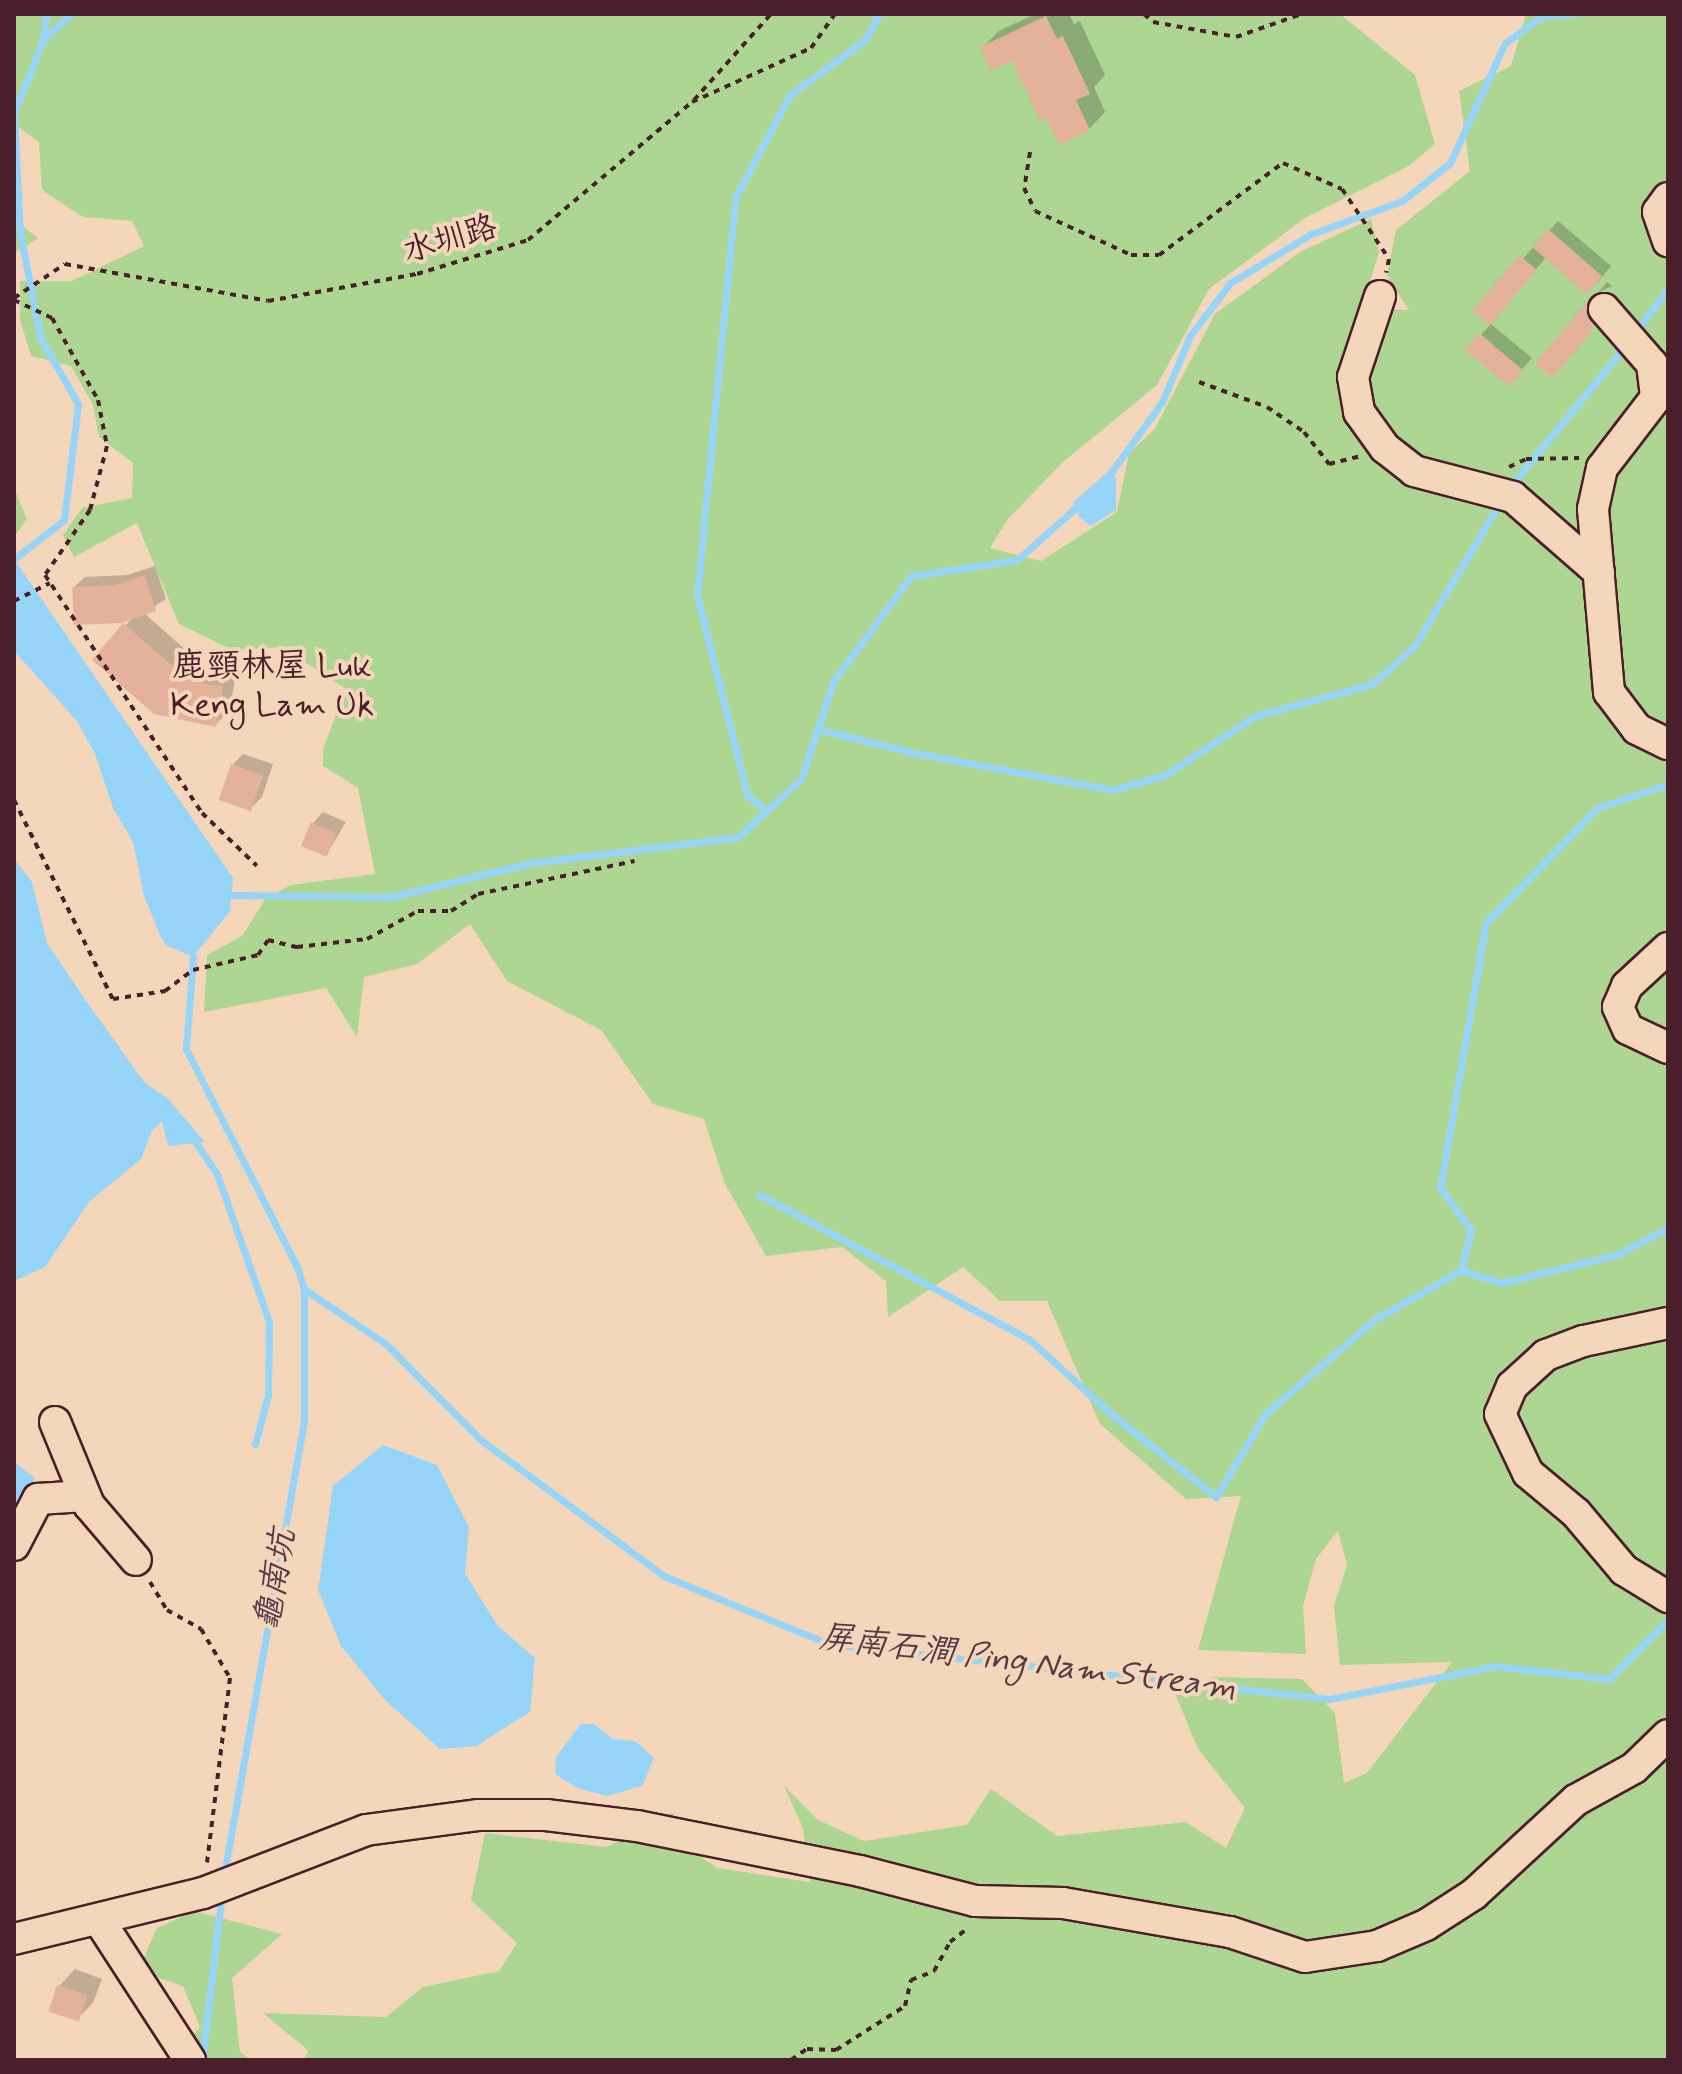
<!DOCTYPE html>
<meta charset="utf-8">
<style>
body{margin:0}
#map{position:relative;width:1682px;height:2074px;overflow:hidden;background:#f4d7ba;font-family:Mynerve,"LXGW WenKai TC",sans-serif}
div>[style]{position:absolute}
.green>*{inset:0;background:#add693}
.water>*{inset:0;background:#97d5f8}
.shadow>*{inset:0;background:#0003}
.stream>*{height:7px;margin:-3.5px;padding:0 3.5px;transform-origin:3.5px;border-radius:3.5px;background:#97d5f8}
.building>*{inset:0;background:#e4b29a;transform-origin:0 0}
.path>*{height:4px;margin-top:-2px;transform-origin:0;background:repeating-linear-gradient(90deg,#4a1f2b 0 6px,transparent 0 12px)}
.roads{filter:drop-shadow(2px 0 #4a1f2b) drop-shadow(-2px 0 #4a1f2b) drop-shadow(0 2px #4a1f2b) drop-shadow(0 -2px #4a1f2b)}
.minor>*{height:30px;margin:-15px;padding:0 15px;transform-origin:15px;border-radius:15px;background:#f4d7ba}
span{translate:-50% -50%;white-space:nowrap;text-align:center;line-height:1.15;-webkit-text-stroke:8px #f4d7ba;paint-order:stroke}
.street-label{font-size:32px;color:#4a1f2b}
.neighbourhood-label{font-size:34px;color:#4a1f2b}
.water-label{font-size:34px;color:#563a4a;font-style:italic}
.frame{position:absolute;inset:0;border:16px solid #4a1f2b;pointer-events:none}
</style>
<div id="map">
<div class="green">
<div style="clip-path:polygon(14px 14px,1340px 14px,1415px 75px,1435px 144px,1409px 166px,1305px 218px,1209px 289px,1157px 385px,1063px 462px,1007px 520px,990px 548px,1041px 561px,1117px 512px,1129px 453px,1154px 430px,1215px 314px,1300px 252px,1371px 219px,1379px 252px,1362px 308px,1409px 310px,1387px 276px,1396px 230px,1470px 171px,1459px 91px,1511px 66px,1526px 14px,1668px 14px,1668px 2060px,303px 2060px,309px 2051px,263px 2013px,386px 2017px,423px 1987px,499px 1971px,517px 1943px,471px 1900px,485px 1833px,607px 1847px,672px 1812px,691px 1850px,717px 1868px,810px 1882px,803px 1828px,784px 1786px,818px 1820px,864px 1841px,967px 1825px,991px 1789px,1057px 1836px,1186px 1822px,1226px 1848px,1245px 1808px,1198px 1749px,1174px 1691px,1213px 1677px,1302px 1679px,1335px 1713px,1344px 1783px,1367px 1773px,1452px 1662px,1340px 1665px,1334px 1606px,1347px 1565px,1338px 1531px,1316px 1559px,1303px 1606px,1306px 1654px,1198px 1650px,1241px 1496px,1186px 1499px,1100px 1424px,1047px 1301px,1000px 1301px,963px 1267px,888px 1317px,886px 1281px,842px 1247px,766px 1256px,725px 1184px,704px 1119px,653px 1104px,601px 1030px,507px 981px,470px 924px,417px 964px,364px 977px,357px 1037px,326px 988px,204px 1012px,207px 955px,242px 936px,266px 898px,291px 885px,375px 874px,358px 788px,323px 766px,323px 749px,346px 689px,282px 647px,232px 650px,179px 624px,137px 523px,74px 557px,63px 535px,82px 508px,132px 498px,133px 463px,99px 437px,93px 405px,71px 366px,31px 356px,20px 320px,20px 281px,72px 281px,144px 246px,132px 221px,83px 217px,42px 190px,39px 142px,14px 124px)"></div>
<div style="clip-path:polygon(14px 220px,38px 238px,14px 253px)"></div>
<div style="clip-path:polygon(14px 488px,27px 519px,14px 537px)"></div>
<div style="clip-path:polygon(194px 1911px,282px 1934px,232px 1978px,240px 2052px,251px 2060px,169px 2060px,200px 2027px,183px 1986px,138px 1971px,157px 1928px)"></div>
</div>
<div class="water">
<div style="clip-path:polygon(1110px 470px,1116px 478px,1116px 510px,1091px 526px,1080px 518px,1073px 502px)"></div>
<div style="clip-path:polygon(14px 559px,233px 878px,230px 911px,193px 957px,166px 945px,160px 935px,144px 896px,133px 842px,113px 808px,95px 754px,77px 721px,14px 651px)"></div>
<div style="clip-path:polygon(14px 859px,32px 882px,47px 943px,89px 1005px,144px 1082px,167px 1098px,205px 1142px,168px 1146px,162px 1121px,152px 1131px,141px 1159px,89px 1202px,45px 1267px,14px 1281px)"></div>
<div style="clip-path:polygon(383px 1445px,437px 1465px,469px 1527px,465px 1574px,498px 1626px,535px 1658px,530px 1712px,476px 1746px,440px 1749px,385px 1700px,341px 1646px,318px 1590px,333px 1486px)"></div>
<div style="clip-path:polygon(14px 1462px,35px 1478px,22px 1504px,14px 1505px)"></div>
<div style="clip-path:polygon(581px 1724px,594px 1724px,613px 1739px,635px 1741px,654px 1758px,642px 1786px,607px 1796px,577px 1788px,555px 1774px,556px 1757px)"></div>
</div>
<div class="shadow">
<div style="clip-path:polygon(1035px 14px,1069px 14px,1074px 24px,1080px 21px,1105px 75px,1094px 87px,1105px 112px,1089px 129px,1013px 58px,982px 48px,999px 31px)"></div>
<div style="clip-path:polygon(1558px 221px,1611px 266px,1598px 282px,1547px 256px,1501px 311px,1476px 309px)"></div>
<div style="clip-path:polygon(1607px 282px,1612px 286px,1599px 292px,1596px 300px,1603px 312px,1563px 365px,1538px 363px)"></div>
<div style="clip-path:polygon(1491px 324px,1532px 358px,1518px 374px,1467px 350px)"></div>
<div style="clip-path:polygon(155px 566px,166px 599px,144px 613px,205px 667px,236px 672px,230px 710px,215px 725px,95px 660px,133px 617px,74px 587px,85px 577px,127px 575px)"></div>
<div style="clip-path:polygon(243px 754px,273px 764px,262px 797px,251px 808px,232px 765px)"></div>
<div style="clip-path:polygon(323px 812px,346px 822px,326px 855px,313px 823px)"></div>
<div style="clip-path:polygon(75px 1969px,102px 1979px,93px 2003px,77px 2019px,59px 1986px)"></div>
</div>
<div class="stream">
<div style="left:43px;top:40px;width:26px;rotate:-83deg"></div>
<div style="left:1634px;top:334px;width:57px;rotate:-53.5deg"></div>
<div style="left:1107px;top:478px;width:94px;rotate:-54.1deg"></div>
<div style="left:1162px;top:402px;width:72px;rotate:-67deg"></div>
<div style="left:1190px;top:336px;width:66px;rotate:-53deg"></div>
<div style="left:1230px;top:283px;width:95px;rotate:-31.2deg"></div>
<div style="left:1311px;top:234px;width:97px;rotate:-19.9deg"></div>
<div style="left:1402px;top:201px;width:61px;rotate:-38.4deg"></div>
<div style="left:1450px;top:163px;width:132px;rotate:-65.4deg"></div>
<div style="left:1505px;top:43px;width:46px;rotate:-36.1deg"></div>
<div style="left:1542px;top:16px;width:31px;rotate:-4deg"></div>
<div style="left:1508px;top:489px;width:188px;rotate:-50.6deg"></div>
<div style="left:14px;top:559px;width:63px;rotate:-38deg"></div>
<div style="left:64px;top:520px;width:117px;rotate:-83.1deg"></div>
<div style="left:78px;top:404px;width:77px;rotate:-119.6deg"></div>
<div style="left:40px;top:337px;width:107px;rotate:-100.8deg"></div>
<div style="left:20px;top:232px;width:119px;rotate:-92.9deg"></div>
<div style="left:14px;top:113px;width:79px;rotate:-68.3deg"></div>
<div style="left:43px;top:40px;width:38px;rotate:-43deg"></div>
<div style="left:818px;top:729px;width:105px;rotate:13.8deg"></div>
<div style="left:920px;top:754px;width:195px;rotate:10.6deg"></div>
<div style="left:1112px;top:790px;width:53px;rotate:-15.4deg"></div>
<div style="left:1163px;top:776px;width:110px;rotate:-33.1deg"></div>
<div style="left:1255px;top:716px;width:121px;rotate:-15.3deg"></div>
<div style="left:1372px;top:684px;width:56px;rotate:-41.4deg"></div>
<div style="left:1414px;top:647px;width:168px;rotate:-59.2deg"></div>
<div style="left:767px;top:811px;width:26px;rotate:-141deg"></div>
<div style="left:747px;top:795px;width:205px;rotate:-104.1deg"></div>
<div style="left:697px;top:596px;width:400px;rotate:-84.5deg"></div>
<div style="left:735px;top:198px;width:117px;rotate:-61.9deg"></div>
<div style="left:790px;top:95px;width:93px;rotate:-36.3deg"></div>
<div style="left:865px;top:40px;width:30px;rotate:-62deg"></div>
<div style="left:229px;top:895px;width:162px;rotate:0.7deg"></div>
<div style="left:391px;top:897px;width:143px;rotate:-13.7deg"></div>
<div style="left:530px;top:863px;width:210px;rotate:-7.1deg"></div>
<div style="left:738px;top:837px;width:86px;rotate:-42.6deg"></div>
<div style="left:801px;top:779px;width:104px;rotate:-71.6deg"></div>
<div style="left:834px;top:680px;width:129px;rotate:-53.5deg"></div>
<div style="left:911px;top:576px;width:107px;rotate:-8.6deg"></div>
<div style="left:1017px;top:560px;width:86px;rotate:-41.7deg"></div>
<div style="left:193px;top:957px;width:92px;rotate:94.4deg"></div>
<div style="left:186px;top:1049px;width:245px;rotate:63deg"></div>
<div style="left:297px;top:1267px;width:23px;rotate:72deg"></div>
<div style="left:304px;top:1289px;width:99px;rotate:33.9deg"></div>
<div style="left:386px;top:1344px;width:135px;rotate:45.3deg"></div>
<div style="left:481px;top:1440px;width:228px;rotate:36.6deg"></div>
<div style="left:664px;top:1576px;width:178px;rotate:22.4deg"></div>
<div style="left:829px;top:1644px;width:504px;rotate:6.26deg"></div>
<div style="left:1330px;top:1699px;width:168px;rotate:-11.3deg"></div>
<div style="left:1495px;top:1666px;width:115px;rotate:6.5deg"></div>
<div style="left:1609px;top:1679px;width:83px;rotate:-45deg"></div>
<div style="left:192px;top:1137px;width:45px;rotate:56deg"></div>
<div style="left:217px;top:1174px;width:157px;rotate:70.6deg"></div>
<div style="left:269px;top:1322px;width:73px;rotate:90.8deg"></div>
<div style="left:268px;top:1395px;width:51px;rotate:104.9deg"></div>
<div style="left:760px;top:1195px;width:306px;rotate:28.2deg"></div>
<div style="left:1030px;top:1340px;width:108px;rotate:42.4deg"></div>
<div style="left:1110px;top:1413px;width:135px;rotate:38.4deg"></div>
<div style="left:1216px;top:1497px;width:96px;rotate:-59.4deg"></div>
<div style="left:1265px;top:1414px;width:144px;rotate:-40.8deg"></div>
<div style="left:1374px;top:1320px;width:100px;rotate:-29.9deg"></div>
<div style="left:1461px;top:1270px;width:41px;rotate:-76deg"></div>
<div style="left:1471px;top:1230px;width:52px;rotate:-126.4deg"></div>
<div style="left:1440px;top:1188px;width:269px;rotate:-80.2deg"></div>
<div style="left:1486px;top:923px;width:160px;rotate:-46deg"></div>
<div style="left:1597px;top:808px;width:75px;rotate:-18.7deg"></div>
<div style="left:1461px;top:1270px;width:42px;rotate:18deg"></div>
<div style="left:1501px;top:1283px;width:118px;rotate:-13.7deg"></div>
<div style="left:1616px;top:1255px;width:59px;rotate:-27.4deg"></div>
<div style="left:225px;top:1869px;width:455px;rotate:-80deg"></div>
<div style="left:304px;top:1421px;width:132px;rotate:-90deg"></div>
<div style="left:202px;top:2060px;width:161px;rotate:-83.2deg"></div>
</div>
<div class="building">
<div style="clip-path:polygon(1046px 16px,1057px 39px,1063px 36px,1090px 94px,1076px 100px,1090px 130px,1059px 145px,1046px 117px,1041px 122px,1012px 60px,991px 71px,980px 47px)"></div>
<div style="left:1548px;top:229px;width:72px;height:24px;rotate:41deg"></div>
<div style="left:1519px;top:255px;width:23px;height:72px;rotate:40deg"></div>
<div style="clip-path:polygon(1591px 297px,1586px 312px,1594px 324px,1589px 335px,1552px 378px,1535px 363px)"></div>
<div style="left:1479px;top:333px;width:57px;height:22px;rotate:40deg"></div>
<div style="clip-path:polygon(145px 575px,156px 611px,121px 623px,74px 625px,72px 587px,115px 585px)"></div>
<div style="clip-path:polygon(123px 623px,190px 681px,223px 686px,216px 727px,154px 714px,92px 660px)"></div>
<div style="left:231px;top:764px;width:34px;height:38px;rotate:19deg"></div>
<div style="left:311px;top:822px;width:28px;height:26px;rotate:23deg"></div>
<div style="left:57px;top:1985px;width:32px;height:28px;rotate:18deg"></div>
</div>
<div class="path">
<div style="left:1144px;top:14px;width:12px;rotate:42deg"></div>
<div style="left:1153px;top:22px;width:84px;rotate:10.2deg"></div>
<div style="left:1236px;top:37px;width:70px;rotate:-19.2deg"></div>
<div style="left:694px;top:100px;width:115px;rotate:-48.2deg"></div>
<div style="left:1030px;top:152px;width:36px;rotate:99deg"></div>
<div style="left:1024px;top:188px;width:25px;rotate:64deg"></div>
<div style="left:1035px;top:211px;width:106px;rotate:24.6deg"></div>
<div style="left:1131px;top:255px;width:28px"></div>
<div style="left:1159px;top:255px;width:154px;rotate:-36.6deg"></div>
<div style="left:1283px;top:163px;width:64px;rotate:23.8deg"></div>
<div style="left:1342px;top:189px;width:84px;rotate:56.1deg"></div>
<div style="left:1389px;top:259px;width:14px;rotate:102deg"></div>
<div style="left:14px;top:298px;width:61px;rotate:-33.7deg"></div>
<div style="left:65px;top:264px;width:206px;rotate:10.3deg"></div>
<div style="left:268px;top:301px;width:151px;rotate:-10.3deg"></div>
<div style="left:417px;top:274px;width:116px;rotate:-17deg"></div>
<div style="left:528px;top:240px;width:214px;rotate:-40.1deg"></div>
<div style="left:692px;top:102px;width:131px;rotate:-24.4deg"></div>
<div style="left:811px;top:48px;width:42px;rotate:-54.8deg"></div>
<div style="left:14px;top:300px;width:42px;rotate:25.3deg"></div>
<div style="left:52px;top:318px;width:94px;rotate:60.7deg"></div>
<div style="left:98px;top:400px;width:47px;rotate:78.9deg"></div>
<div style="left:107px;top:446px;width:66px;rotate:104.9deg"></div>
<div style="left:90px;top:510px;width:79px;rotate:124.7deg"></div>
<div style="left:45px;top:575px;width:285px;rotate:56.6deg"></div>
<div style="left:202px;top:813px;width:76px;rotate:43.9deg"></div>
<div style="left:1199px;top:382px;width:72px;rotate:20.2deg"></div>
<div style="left:1267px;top:407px;width:45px;rotate:34deg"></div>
<div style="left:1304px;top:432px;width:41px;rotate:52deg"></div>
<div style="left:1329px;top:464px;width:32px;rotate:-14deg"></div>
<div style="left:1509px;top:467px;width:19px;rotate:-25deg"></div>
<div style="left:1526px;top:459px;width:53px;rotate:-1.1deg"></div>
<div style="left:14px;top:601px;width:40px;rotate:-26.6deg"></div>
<div style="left:14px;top:800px;width:222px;rotate:63.6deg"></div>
<div style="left:113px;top:999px;width:53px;rotate:-8.7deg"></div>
<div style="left:165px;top:991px;width:35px;rotate:-37deg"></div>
<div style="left:193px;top:970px;width:67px;rotate:-13deg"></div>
<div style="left:258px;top:955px;width:18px;rotate:-56deg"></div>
<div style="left:268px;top:940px;width:30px;rotate:14deg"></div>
<div style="left:297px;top:947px;width:70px;rotate:-6.5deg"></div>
<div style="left:367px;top:939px;width:58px;rotate:-28.8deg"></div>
<div style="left:418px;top:911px;width:33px"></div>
<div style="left:451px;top:911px;width:32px;rotate:-32deg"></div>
<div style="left:478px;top:894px;width:160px;rotate:-11.9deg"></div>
<div style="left:150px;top:1582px;width:33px;rotate:59deg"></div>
<div style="left:167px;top:1610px;width:39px;rotate:29deg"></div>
<div style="left:201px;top:1629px;width:57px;rotate:59.4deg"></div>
<div style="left:230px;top:1678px;width:186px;rotate:97.1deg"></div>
<div style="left:791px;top:2060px;width:19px;rotate:-35deg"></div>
<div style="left:807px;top:2049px;width:29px;rotate:2deg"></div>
<div style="left:836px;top:2050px;width:82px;rotate:-32.5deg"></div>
<div style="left:905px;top:2006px;width:27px;rotate:-77deg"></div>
<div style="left:911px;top:1980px;width:25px;rotate:-21deg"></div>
<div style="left:934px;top:1971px;width:33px;rotate:-61deg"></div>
<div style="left:950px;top:1942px;width:23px;rotate:-38deg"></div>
</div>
<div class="roads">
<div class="minor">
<div style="left:1668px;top:198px;width:17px;rotate:126deg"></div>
<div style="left:1658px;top:212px;width:31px;rotate:71deg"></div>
<div style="left:1380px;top:296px;width:85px;rotate:108.4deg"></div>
<div style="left:1353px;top:377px;width:36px;rotate:80deg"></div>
<div style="left:1359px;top:412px;width:44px;rotate:54.2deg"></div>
<div style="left:1385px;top:448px;width:37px;rotate:38deg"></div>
<div style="left:1414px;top:471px;width:102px;rotate:14.7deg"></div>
<div style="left:1513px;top:497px;width:114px;rotate:41.1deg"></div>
<div style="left:1604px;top:309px;width:73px;rotate:48.9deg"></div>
<div style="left:1652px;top:364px;width:34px;rotate:83deg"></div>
<div style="left:1668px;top:382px;width:108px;rotate:127.5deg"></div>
<div style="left:1602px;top:468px;width:42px;rotate:102.4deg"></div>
<div style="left:1593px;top:509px;width:184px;rotate:85deg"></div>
<div style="left:1609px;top:692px;width:46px;rotate:52.9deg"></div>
<div style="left:1637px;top:729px;width:34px;rotate:26deg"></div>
<div style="left:1668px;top:948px;width:56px;rotate:137.2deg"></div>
<div style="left:1627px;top:986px;width:23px;rotate:113deg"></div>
<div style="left:1618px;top:1007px;width:24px;rotate:66deg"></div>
<div style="left:1628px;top:1029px;width:44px;rotate:25.4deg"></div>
<div style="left:1668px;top:1323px;width:87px;rotate:168deg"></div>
<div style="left:1583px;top:1341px;width:40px;rotate:159deg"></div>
<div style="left:1546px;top:1355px;width:46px;rotate:137.6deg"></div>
<div style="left:1512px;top:1386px;width:30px;rotate:113deg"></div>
<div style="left:1500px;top:1414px;width:65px;rotate:64.6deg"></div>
<div style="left:1528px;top:1473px;width:62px;rotate:39.8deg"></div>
<div style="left:1576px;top:1513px;width:75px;rotate:49.9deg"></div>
<div style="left:1624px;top:1570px;width:52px;rotate:31.5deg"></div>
<div style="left:55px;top:1422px;width:90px;rotate:67.7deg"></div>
<div style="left:89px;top:1505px;width:72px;rotate:49.5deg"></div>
<div style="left:14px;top:1545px;width:52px;rotate:-62.4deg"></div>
<div style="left:38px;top:1499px;width:47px;rotate:-3.7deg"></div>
<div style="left:99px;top:1920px;width:167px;rotate:57deg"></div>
<div style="left:14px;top:1939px;width:195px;rotate:-13.7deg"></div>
<div style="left:203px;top:1893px;width:175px;rotate:-21.1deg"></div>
<div style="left:366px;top:1830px;width:114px;rotate:-7.6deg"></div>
<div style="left:479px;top:1815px;width:67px"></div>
<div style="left:546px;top:1815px;width:92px;rotate:6.9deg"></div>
<div style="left:637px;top:1826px;width:227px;rotate:11.4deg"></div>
<div style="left:860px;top:1871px;width:119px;rotate:14.6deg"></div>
<div style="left:975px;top:1901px;width:88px;rotate:1.3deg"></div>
<div style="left:1063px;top:1903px;width:169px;rotate:9.9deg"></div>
<div style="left:1230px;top:1932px;width:79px;rotate:18.4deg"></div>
<div style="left:1305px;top:1957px;width:73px;rotate:-8.7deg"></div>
<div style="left:1377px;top:1946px;width:53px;rotate:-23.2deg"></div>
<div style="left:1426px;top:1925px;width:57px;rotate:-32.9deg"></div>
<div style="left:1474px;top:1894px;width:139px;rotate:-42.7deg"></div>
<div style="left:1576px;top:1800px;width:66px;rotate:-28.9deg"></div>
<div style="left:1634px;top:1768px;width:47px;rotate:-44.1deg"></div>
</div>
</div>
<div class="street-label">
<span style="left:450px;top:240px;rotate:-16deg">水圳路</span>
</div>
<div class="neighbourhood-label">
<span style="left:272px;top:686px">鹿頸林屋 Luk<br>Keng Lam Uk</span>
</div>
<div class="water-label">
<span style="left:276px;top:1580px;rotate:-80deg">龜南坑</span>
<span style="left:1028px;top:1663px;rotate:7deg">屏南石澗 Ping Nam Stream</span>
</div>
<div class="frame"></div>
</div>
